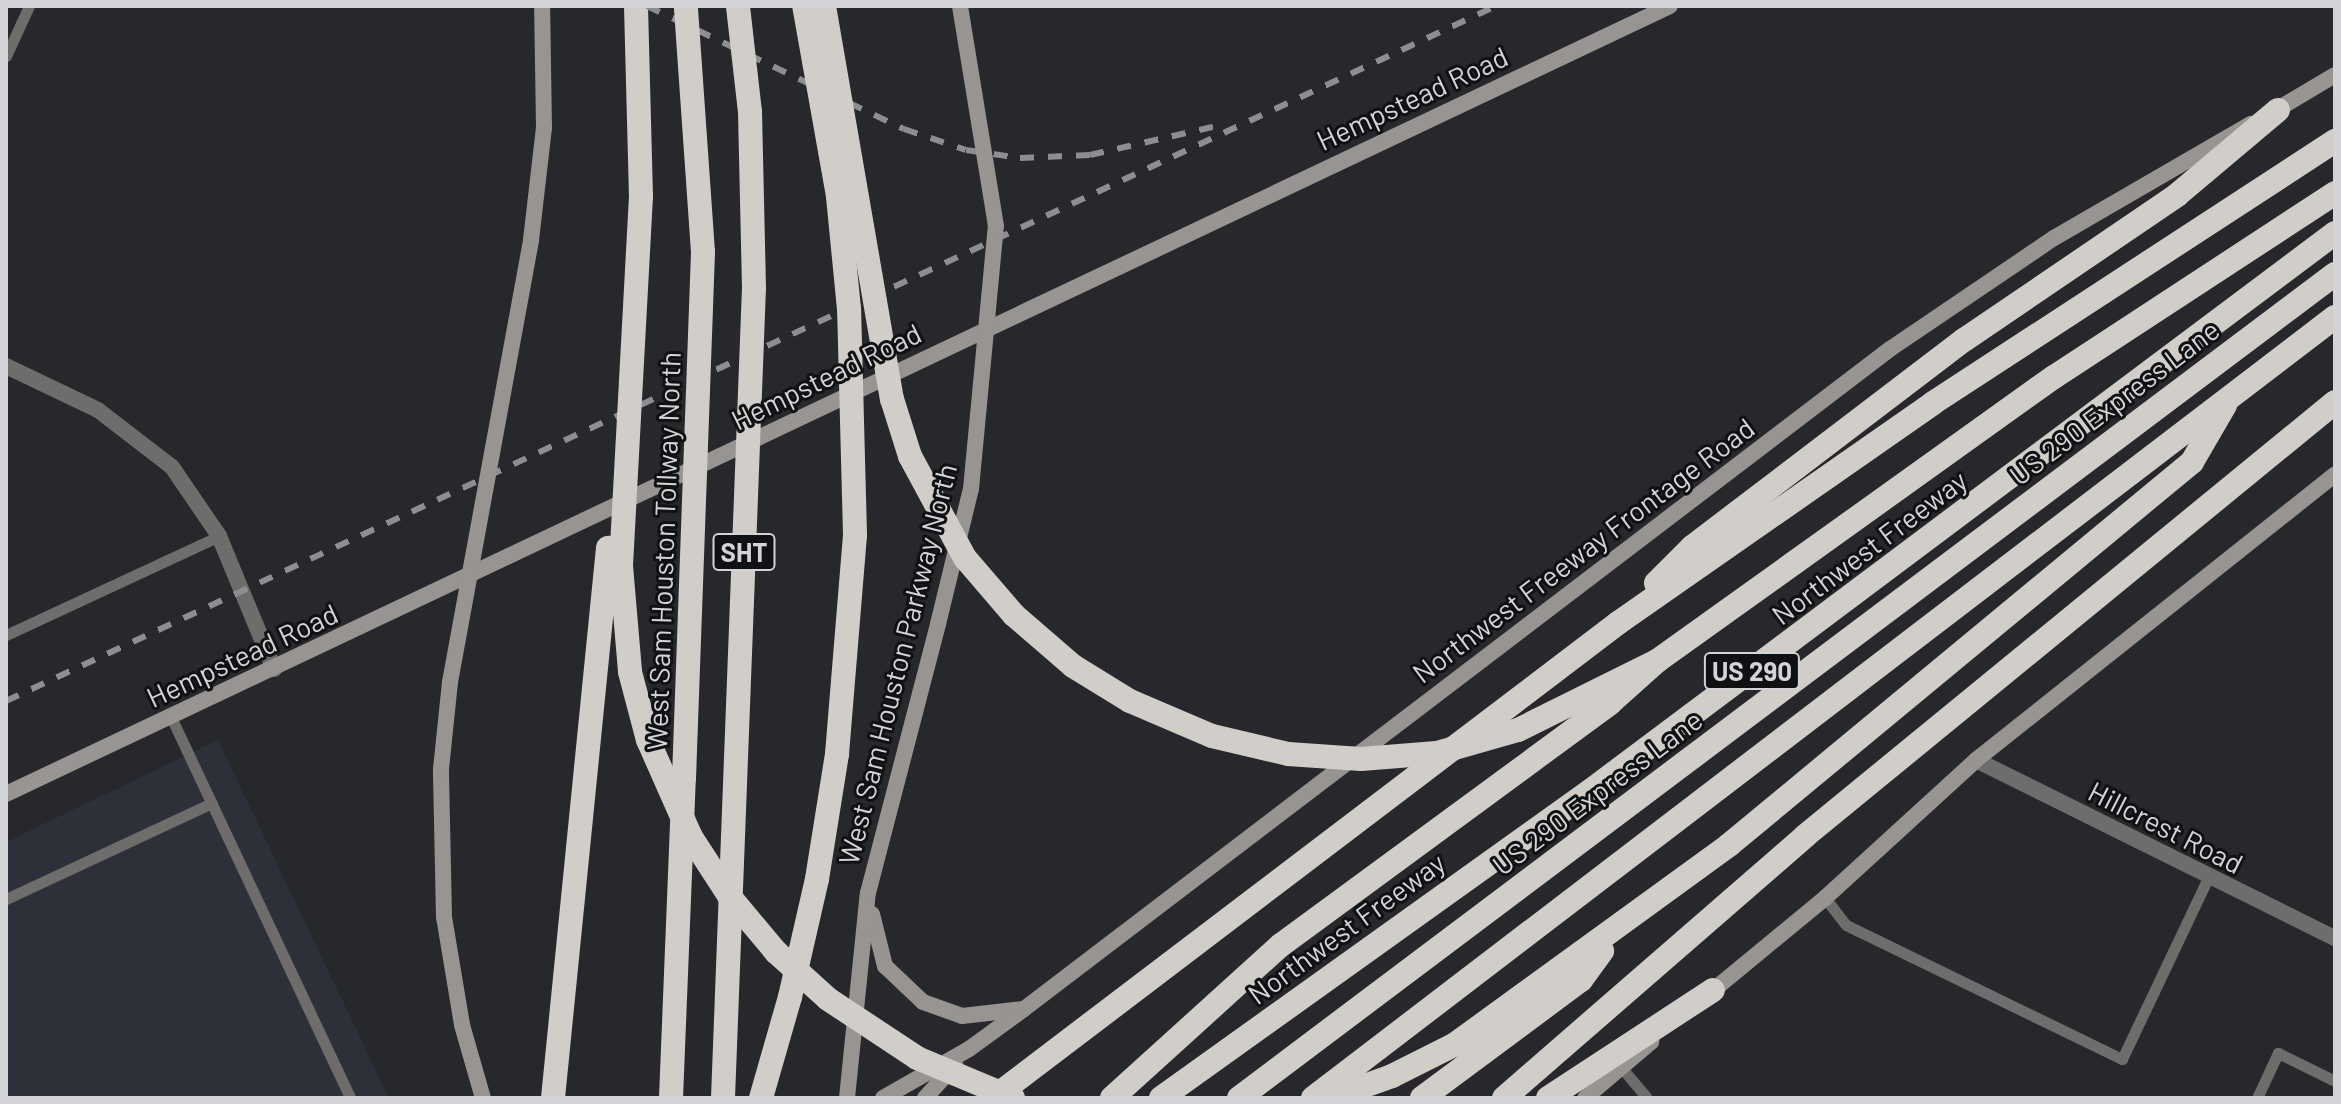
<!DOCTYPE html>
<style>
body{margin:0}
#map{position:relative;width:2341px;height:1104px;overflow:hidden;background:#27282c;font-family:Barlow,sans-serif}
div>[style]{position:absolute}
.built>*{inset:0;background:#2e3039}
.service>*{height:11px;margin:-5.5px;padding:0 5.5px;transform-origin:5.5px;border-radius:5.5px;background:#6f6d6b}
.minor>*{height:16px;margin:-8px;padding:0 8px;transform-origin:8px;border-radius:8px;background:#6f6d6b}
.secondary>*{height:16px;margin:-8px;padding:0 8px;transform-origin:8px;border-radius:8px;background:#979491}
.motorway>*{height:24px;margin:-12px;padding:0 12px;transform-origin:12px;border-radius:12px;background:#d1cec9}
.rail>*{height:6px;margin-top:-3px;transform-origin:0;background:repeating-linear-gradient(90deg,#8d8e91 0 14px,transparent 0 28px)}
.secondary-bridge>*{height:16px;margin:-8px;padding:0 8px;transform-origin:8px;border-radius:8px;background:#979491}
.motorway-bridge>*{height:24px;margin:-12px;padding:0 12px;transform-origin:12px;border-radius:12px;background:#d1cec9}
span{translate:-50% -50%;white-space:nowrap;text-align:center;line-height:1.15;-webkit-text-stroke:6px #101112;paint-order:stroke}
.shield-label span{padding:2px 6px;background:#101112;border:2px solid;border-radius:6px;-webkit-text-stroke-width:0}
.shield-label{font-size:26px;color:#d3d4d7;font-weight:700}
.street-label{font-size:28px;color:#d3d4d7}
.frame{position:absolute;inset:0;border:8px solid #d3d4d7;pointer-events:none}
</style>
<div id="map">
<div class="built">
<div style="clip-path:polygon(218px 740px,389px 1098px,6px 1098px,6px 842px)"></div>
</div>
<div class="service">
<div style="left:6px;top:56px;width:55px;rotate:-65.3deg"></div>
<div style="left:6px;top:635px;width:235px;rotate:-24.9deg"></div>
<div style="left:171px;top:717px;width:421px;rotate:64.8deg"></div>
<div style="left:1825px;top:898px;width:34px;rotate:52deg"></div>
<div style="left:1846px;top:925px;width:307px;rotate:25.9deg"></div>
<div style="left:2122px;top:1059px;width:200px;rotate:-64.6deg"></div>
<div style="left:6px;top:899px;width:227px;rotate:-25deg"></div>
<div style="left:1621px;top:1067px;width:40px;rotate:50deg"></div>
<div style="left:2257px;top:1098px;width:50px;rotate:-65deg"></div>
<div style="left:2278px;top:1053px;width:64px;rotate:26.2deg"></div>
</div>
<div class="minor">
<div style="left:6px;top:366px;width:102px;rotate:25.6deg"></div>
<div style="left:98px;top:410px;width:93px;rotate:37.6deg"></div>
<div style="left:172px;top:467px;width:83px;rotate:55.7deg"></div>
<div style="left:219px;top:536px;width:144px;rotate:67.5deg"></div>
<div style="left:1976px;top:760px;width:401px;rotate:26.4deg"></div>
</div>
<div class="secondary">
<div style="left:2271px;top:113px;width:74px;rotate:-30.7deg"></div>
<div style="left:6px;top:794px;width:1841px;rotate:-25.34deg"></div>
<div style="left:872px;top:914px;width:54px;rotate:76deg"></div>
<div style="left:885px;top:966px;width:52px;rotate:43.5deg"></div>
<div style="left:923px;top:1002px;width:41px;rotate:19.7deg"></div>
<div style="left:962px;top:1016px;width:61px;rotate:-6.5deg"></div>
<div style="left:444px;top:917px;width:109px;rotate:80.5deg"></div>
<div style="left:462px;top:1025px;width:76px;rotate:74deg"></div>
<div style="left:1705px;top:997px;width:156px;rotate:-39.5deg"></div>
<div style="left:1825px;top:898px;width:205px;rotate:-42.4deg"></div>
<div style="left:1976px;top:760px;width:459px;rotate:-38.5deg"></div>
<div style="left:847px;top:1098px;width:206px;rotate:-84.2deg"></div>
<div style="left:868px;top:893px;width:278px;rotate:-75.4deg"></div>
<div style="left:883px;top:1098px;width:99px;rotate:-29.7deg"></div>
<div style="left:969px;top:1049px;width:68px;rotate:-36deg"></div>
<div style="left:1024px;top:1009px;width:1089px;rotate:-37.31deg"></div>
<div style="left:1890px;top:349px;width:198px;rotate:-34.1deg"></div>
<div style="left:2054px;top:238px;width:228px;rotate:-30.1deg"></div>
<div style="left:925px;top:1098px;width:45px;rotate:-47.7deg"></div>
<div style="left:1585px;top:1098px;width:87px;rotate:-40.3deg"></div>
</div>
<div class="motorway">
<div style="left:636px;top:6px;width:190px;rotate:88.5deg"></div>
<div style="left:1656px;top:583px;width:51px;rotate:-45deg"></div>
<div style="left:1692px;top:547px;width:342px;rotate:-37.3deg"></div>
<div style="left:1964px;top:340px;width:258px;rotate:-34.2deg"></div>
<div style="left:2177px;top:195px;width:132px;rotate:-40.1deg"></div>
<div style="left:776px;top:952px;width:70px;rotate:42.1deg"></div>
<div style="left:671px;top:1098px;width:320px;rotate:-87.7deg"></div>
<div style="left:761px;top:1098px;width:105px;rotate:-74deg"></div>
<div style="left:993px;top:1098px;width:785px;rotate:-37.23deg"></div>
<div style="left:1618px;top:623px;width:384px;rotate:-34.9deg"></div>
<div style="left:1933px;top:403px;width:480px;rotate:-33.1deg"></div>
<div style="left:1112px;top:1098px;width:228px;rotate:-42.2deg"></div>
<div style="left:1281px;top:945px;width:408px;rotate:-36.3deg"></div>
<div style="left:1610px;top:703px;width:63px;rotate:-41.8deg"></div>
<div style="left:1657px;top:661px;width:488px;rotate:-35.6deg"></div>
<div style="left:2054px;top:377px;width:336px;rotate:-33.2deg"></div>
<div style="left:1161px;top:1098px;width:528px;rotate:-35.59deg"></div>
<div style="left:1590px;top:791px;width:931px;rotate:-36.83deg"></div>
<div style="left:1239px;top:1098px;width:1371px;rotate:-36.94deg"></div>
<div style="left:1313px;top:1098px;width:1286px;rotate:-37.39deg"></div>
<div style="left:1331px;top:1098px;width:65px;rotate:-19.8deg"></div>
<div style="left:1392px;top:1076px;width:69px;rotate:-26.6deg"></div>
<div style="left:1454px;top:1045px;width:340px;rotate:-36deg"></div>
<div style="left:1729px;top:845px;width:601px;rotate:-39.6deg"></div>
<div style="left:2192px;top:462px;width:66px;rotate:-59.9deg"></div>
<div style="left:1422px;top:1098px;width:198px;rotate:-36.6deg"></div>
<div style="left:1581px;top:980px;width:36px;rotate:-54deg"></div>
<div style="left:1504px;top:1098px;width:399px;rotate:-41deg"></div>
<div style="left:1805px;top:836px;width:685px;rotate:-39.31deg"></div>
<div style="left:1548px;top:1098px;width:197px;rotate:-33.2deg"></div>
</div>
<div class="rail">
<div style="left:647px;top:6px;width:285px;rotate:25.6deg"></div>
<div style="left:904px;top:129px;width:65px;rotate:18.7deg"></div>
<div style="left:966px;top:150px;width:55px;rotate:8.4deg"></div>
<div style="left:1020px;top:158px;width:70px;rotate:-2.5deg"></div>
<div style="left:1090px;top:155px;width:130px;rotate:-12.9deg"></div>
<div style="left:6px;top:701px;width:1644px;rotate:-25.01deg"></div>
</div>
<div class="secondary-bridge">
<div style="left:938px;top:624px;width:139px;rotate:-76.3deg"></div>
<div style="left:971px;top:489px;width:264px;rotate:-84.6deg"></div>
<div style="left:996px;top:226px;width:223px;rotate:-99.3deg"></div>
<div style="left:444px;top:917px;width:148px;rotate:-91.2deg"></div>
<div style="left:441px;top:769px;width:87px;rotate:-84.1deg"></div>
<div style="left:450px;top:682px;width:449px;rotate:-79.6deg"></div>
<div style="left:531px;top:240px;width:114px;rotate:-83.4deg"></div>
<div style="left:544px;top:127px;width:121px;rotate:-90.9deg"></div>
</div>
<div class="motorway-bridge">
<div style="left:824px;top:6px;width:399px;rotate:80.2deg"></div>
<div style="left:892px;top:399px;width:60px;rotate:72.5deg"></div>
<div style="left:910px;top:456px;width:116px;rotate:61.7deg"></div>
<div style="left:965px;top:558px;width:75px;rotate:49.3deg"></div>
<div style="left:1014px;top:615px;width:78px;rotate:40.8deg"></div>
<div style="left:1073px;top:666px;width:67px;rotate:31.6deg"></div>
<div style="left:1130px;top:701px;width:89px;rotate:23.1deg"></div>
<div style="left:1212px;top:736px;width:78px;rotate:13.3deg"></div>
<div style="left:1288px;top:754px;width:73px;rotate:3.9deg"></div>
<div style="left:1361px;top:759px;width:76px;rotate:-4.5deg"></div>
<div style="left:1437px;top:753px;width:84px;rotate:-15.9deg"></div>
<div style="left:1518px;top:730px;width:155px;rotate:-26.4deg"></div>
<div style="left:641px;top:196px;width:371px;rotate:93.1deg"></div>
<div style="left:621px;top:566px;width:106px;rotate:85.1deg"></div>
<div style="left:630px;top:672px;width:70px;rotate:75.2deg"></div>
<div style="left:648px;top:740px;width:106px;rotate:66.1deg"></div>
<div style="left:691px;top:837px;width:72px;rotate:57deg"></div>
<div style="left:730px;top:897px;width:72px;rotate:50.1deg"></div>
<div style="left:684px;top:778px;width:526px;rotate:-87.93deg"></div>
<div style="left:703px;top:252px;width:247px;rotate:-94deg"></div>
<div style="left:790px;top:997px;width:121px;rotate:-77.1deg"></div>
<div style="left:817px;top:879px;width:127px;rotate:-80.9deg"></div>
<div style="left:837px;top:754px;width:220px;rotate:-85.3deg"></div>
<div style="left:855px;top:535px;width:226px;rotate:-91.5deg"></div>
<div style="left:849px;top:309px;width:114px;rotate:-95.6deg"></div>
<div style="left:838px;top:196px;width:193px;rotate:-100.1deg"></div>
<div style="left:828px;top:999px;width:107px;rotate:33.5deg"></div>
<div style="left:917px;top:1058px;width:104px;rotate:22.6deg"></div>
<div style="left:553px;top:1098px;width:553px;rotate:-84.29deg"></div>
<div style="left:723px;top:1098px;width:811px;rotate:-87.81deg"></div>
<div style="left:754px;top:288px;width:176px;rotate:-91.3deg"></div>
<div style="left:750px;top:112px;width:107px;rotate:-96.5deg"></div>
</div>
<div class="shield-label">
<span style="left:744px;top:552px">SHT</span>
<span style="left:1752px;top:671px">US 290</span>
</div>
<div class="street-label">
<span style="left:1412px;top:98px;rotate:-25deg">Hempstead Road</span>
<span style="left:826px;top:376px;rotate:-26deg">Hempstead Road</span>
<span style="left:2114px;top:402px;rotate:-37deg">US 290 Express Lane</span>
<span style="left:1869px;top:547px;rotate:-37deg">Northwest Freeway</span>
<span style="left:1583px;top:550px;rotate:-37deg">Northwest Freeway Frontage Road</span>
<span style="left:663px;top:551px;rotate:-88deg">West Sam Houston Tollway North</span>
<span style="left:242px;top:655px;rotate:-25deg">Hempstead Road</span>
<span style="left:897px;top:664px;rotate:-76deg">West Sam Houston Parkway North</span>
<span style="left:1597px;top:792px;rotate:-37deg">US 290 Express Lane</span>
<span style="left:2166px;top:827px;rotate:27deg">Hillcrest Road</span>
<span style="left:1346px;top:928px;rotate:-36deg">Northwest Freeway</span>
</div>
<div class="frame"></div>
</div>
